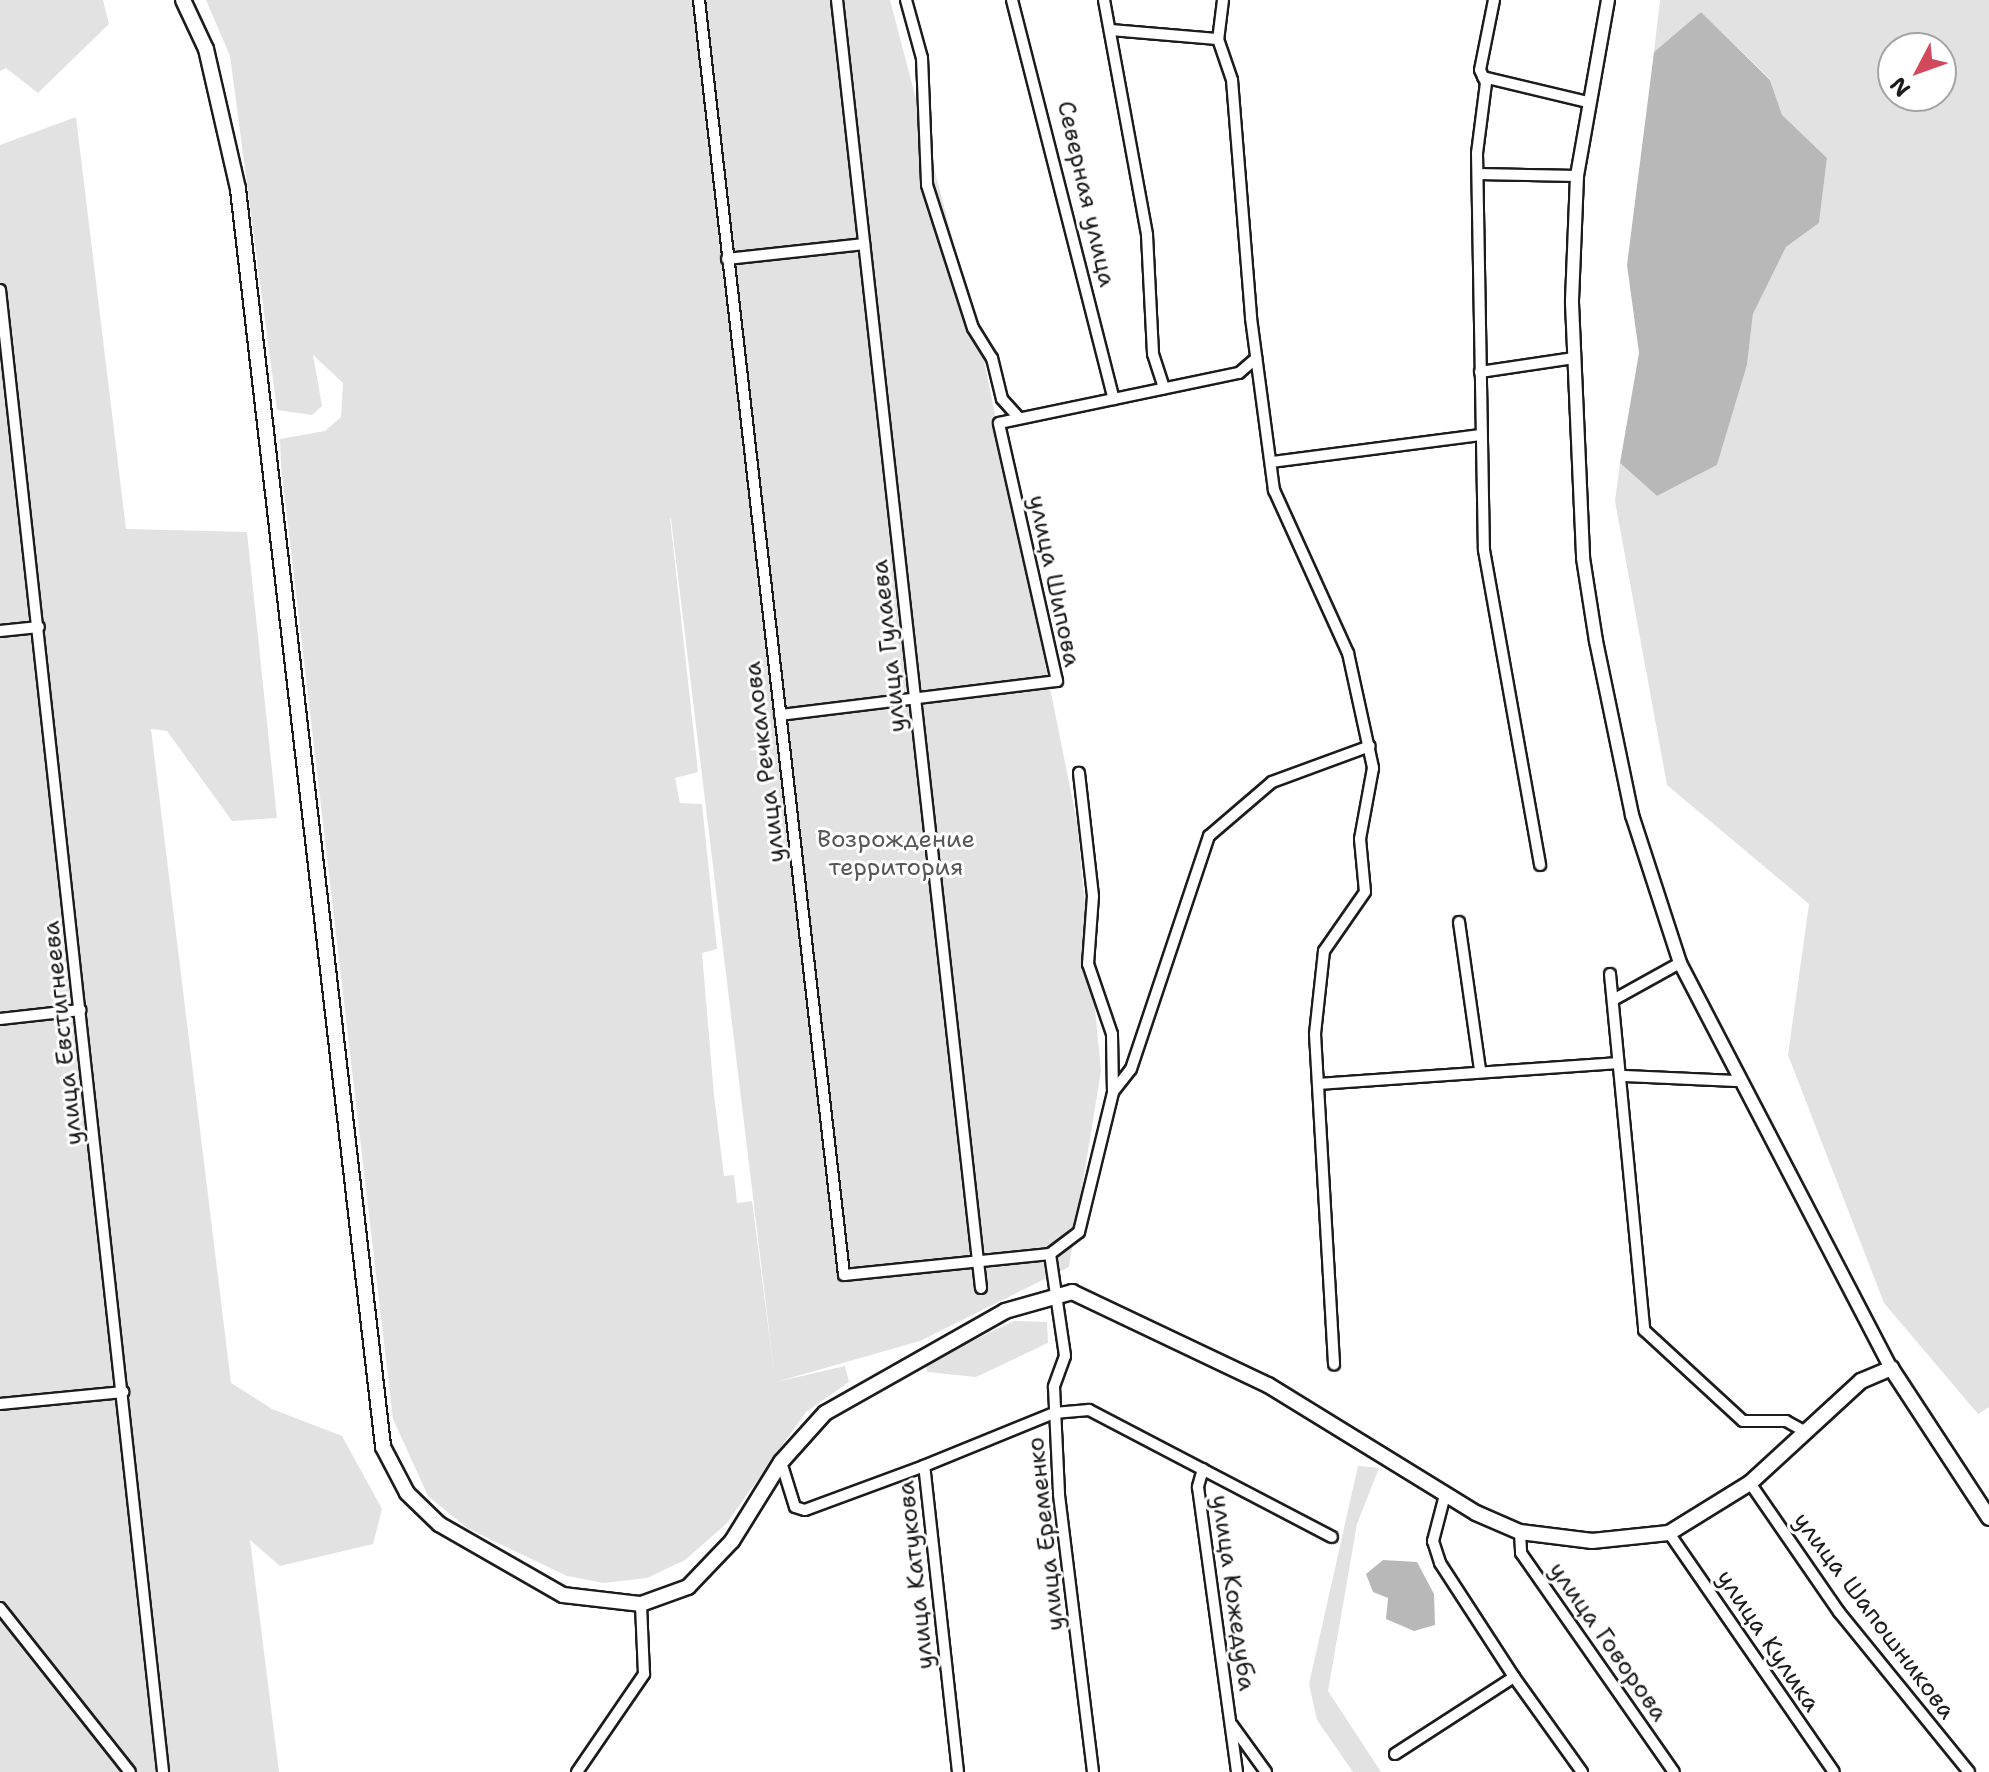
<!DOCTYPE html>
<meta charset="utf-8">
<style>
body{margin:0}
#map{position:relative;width:1989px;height:1772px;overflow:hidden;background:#fff;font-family:"Shantell Sans",sans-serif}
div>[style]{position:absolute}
.green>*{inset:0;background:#e2e2e2}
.water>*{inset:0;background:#b8b8b8}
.roads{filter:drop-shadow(2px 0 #1c1c1c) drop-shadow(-2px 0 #1c1c1c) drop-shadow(0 2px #1c1c1c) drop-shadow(0 -2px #1c1c1c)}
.minor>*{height:10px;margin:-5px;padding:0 5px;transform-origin:5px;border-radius:5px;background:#fff}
.tertiary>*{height:12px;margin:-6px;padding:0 6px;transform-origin:6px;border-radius:6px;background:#fff}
.secondary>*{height:14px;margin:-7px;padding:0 7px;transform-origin:7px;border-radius:7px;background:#fff}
span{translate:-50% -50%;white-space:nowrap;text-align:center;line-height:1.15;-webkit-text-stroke:6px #fff;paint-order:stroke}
.street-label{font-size:24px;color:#1c1c1c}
.park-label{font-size:24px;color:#575757}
.north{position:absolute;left:1877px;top:32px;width:80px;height:80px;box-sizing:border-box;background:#fff;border:2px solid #a4a4a4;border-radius:50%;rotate:229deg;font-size:22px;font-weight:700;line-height:32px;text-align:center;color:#1c1c1c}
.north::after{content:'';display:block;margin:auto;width:28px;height:36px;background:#d1495b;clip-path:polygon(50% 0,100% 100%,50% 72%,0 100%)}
</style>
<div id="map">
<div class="green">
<div style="clip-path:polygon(0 0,103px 0,109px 24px,38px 93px,6px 68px,0 71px)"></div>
<div style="clip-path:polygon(evenodd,206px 0,890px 0,983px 355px,1077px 822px,1101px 1071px,1069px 1267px,920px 1341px,776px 1382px,845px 1366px,849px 1382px,806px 1412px,726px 1524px,685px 1560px,647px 1578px,604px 1583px,567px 1576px,467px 1528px,428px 1496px,393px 1419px,281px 465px,280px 439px,325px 431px,341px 417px,343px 383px,313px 355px,322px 406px,312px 415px,277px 410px,230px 56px,206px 0,670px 518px,671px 519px,775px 1379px,752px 1201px,737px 1203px,734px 1175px,724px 1176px,714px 1095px,702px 953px,717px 949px,702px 804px,680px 803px,675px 778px,698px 772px,670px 518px)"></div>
<div style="clip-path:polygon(evenodd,1660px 0,1989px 0,1989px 1407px,1978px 1414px,1884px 1303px,1788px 1055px,1809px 904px,1667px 785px,1615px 501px,1620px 463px,1657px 496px,1717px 465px,1747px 365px,1753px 314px,1786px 247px,1819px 223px,1827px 158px,1781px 115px,1770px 79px,1701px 12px,1654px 52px,1660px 0,1893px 48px,1941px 48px,1941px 96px,1893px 96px,1893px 48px)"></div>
<div style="clip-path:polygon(76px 117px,126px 529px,247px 532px,277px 818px,232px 821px,167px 731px,151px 729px,231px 1383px,272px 1409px,342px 1436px,382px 1509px,373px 1544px,280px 1566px,250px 1540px,279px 1772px,0 1772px,0 145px)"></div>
<div style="clip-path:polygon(1014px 1321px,1047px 1322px,1048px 1343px,976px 1377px,927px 1372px,926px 1363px)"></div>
<div style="clip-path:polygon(1358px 1466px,1379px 1468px,1357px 1524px,1328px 1691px,1381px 1772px,1353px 1772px,1317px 1720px,1309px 1684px)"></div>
</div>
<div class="water">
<div style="clip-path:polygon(1701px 12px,1770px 80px,1782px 115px,1827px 158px,1819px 223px,1786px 247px,1753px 314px,1747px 365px,1717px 465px,1657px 496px,1620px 463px,1639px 353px,1627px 265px,1654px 52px)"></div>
<div style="clip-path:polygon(1383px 1560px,1417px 1562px,1434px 1594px,1435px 1625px,1414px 1631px,1386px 1619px,1388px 1598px,1373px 1592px,1366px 1574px)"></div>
</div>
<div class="roads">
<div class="minor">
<div style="left:699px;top:0;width:1283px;rotate:83.51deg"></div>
<div style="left:844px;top:1275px;width:207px;rotate:-5.8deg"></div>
<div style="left:1050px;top:1254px;width:103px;rotate:81.6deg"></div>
<div style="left:1065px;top:1356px;width:33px;rotate:110deg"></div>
<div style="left:1054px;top:1387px;width:108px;rotate:87.3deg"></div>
<div style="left:1059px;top:1495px;width:279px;rotate:83deg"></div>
<div style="left:837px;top:0;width:1296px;rotate:83.62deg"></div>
<div style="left:906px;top:0;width:60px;rotate:74.6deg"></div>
<div style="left:922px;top:58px;width:127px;rotate:87.7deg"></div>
<div style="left:927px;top:185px;width:150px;rotate:72.2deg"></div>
<div style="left:973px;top:328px;width:36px;rotate:58deg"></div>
<div style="left:992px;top:358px;width:42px;rotate:76.3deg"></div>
<div style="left:1002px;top:399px;width:24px;rotate:48deg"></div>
<div style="left:1012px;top:0;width:412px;rotate:75.7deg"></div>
<div style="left:1104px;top:0;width:239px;rotate:79.6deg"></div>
<div style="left:1147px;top:235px;width:119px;rotate:87.1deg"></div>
<div style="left:1153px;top:354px;width:36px;rotate:72deg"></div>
<div style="left:1223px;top:0;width:39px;rotate:97deg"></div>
<div style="left:1218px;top:39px;width:43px;rotate:71.1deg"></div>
<div style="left:1232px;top:80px;width:239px;rotate:85.4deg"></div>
<div style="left:1251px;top:318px;width:174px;rotate:82.4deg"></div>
<div style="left:1274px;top:490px;width:179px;rotate:65.6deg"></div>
<div style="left:1348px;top:653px;width:118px;rotate:77.7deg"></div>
<div style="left:1373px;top:768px;width:72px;rotate:100.4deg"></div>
<div style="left:1360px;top:839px;width:53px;rotate:84.6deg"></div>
<div style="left:1365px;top:892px;width:72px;rotate:124.8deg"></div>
<div style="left:1324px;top:951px;width:83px;rotate:96.2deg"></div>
<div style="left:1315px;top:1034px;width:331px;rotate:86.7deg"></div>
<div style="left:1494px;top:0;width:71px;rotate:101.3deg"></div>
<div style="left:1480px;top:70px;width:14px;rotate:65deg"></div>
<div style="left:1486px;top:83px;width:71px;rotate:97.3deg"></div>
<div style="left:1477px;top:153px;width:397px;rotate:89deg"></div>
<div style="left:1484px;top:550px;width:320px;rotate:79.9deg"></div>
<div style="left:1110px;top:30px;width:108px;rotate:4.8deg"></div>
<div style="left:1483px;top:77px;width:108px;rotate:13.4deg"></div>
<div style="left:1478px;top:174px;width:99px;rotate:1.2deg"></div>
<div style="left:727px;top:259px;width:138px;rotate:-6.2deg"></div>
<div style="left:0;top:290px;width:1491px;rotate:83.72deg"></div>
<div style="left:1480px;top:372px;width:95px;rotate:-8.5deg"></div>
<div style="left:1272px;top:462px;width:211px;rotate:-7.4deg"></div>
<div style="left:0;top:631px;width:39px;rotate:-6deg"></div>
<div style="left:780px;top:715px;width:279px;rotate:-7deg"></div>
<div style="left:1057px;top:681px;width:264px;rotate:-102.7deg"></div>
<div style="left:999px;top:423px;width:245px;rotate:-11.8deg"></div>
<div style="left:1239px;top:373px;width:23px;rotate:-41deg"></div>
<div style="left:1459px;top:922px;width:148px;rotate:81.9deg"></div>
<div style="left:1610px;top:974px;width:358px;rotate:84.5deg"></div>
<div style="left:1644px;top:1330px;width:134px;rotate:42.6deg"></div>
<div style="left:1743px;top:1421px;width:43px"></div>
<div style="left:1786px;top:1421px;width:23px;rotate:29deg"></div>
<div style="left:1615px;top:999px;width:74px;rotate:-29deg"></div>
<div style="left:0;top:1019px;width:81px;rotate:-6.4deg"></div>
<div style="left:1625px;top:1076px;width:111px;rotate:2.6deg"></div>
<div style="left:1318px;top:1084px;width:298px;rotate:-4deg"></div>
<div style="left:1113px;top:1092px;width:29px;rotate:-52deg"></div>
<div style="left:1131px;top:1069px;width:246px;rotate:-71.5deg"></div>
<div style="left:1209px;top:836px;width:83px;rotate:-40.6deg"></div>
<div style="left:1272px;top:782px;width:104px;rotate:-20.2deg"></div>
<div style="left:1050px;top:1254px;width:36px;rotate:-37deg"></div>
<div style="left:1079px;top:1232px;width:144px;rotate:-76.3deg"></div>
<div style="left:1113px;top:1092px;width:58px;rotate:-91deg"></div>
<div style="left:1112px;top:1034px;width:74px;rotate:-108.9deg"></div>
<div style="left:1088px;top:964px;width:68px;rotate:-85.8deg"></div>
<div style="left:1093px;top:896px;width:124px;rotate:-96.5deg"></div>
<div style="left:0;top:1404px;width:124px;rotate:-5.6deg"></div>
<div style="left:781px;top:1462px;width:47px;rotate:72.7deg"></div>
<div style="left:795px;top:1507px;width:10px;rotate:17deg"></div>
<div style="left:805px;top:1510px;width:127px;rotate:-20.3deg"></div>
<div style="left:1203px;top:1469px;width:19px;rotate:106deg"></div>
<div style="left:1198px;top:1487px;width:288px;rotate:82.2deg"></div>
<div style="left:1750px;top:1483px;width:157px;rotate:55.4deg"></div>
<div style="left:1839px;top:1612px;width:206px;rotate:50.9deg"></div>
<div style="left:1445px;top:1495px;width:48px;rotate:104.6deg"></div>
<div style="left:1433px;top:1541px;width:23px;rotate:72deg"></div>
<div style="left:1440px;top:1563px;width:136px;rotate:57deg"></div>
<div style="left:1520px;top:1532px;width:21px;rotate:87deg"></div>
<div style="left:1521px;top:1553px;width:267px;rotate:55.1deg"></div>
<div style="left:1669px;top:1533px;width:290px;rotate:55.4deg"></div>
<div style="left:0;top:1608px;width:209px;rotate:51.6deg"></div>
<div style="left:1232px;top:1725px;width:58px;rotate:54.1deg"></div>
<div style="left:1395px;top:1754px;width:142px;rotate:-32.9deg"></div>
<div style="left:1514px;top:1677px;width:117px;rotate:54.4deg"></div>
<div style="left:577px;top:1772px;width:119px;rotate:-55.6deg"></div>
<div style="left:644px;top:1674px;width:70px;rotate:-92.5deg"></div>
<div style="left:958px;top:1772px;width:308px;rotate:-96.3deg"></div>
<div style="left:924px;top:1466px;width:140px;rotate:-22.2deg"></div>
<div style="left:1054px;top:1413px;width:35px;rotate:-5deg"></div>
<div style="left:1089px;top:1410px;width:274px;rotate:27.6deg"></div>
</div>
<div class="tertiary">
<div style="left:1608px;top:0;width:179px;rotate:100deg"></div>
<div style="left:1577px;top:176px;width:127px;rotate:92.3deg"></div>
<div style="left:1572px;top:303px;width:255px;rotate:87.5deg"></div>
<div style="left:1583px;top:558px;width:84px;rotate:81.1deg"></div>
<div style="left:1596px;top:641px;width:178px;rotate:78.3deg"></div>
<div style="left:1632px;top:815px;width:156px;rotate:72deg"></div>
<div style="left:1680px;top:963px;width:457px;rotate:62.5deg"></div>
</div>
<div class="secondary">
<div style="left:183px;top:0;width:54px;rotate:64.9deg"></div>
<div style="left:206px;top:49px;width:144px;rotate:77.1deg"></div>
<div style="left:238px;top:189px;width:1266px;rotate:83.42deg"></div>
<div style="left:383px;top:1447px;width:52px;rotate:62.4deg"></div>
<div style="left:407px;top:1493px;width:45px;rotate:44.1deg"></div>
<div style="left:439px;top:1524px;width:143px;rotate:29.8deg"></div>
<div style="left:563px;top:1595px;width:79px;rotate:6.6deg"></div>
<div style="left:641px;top:1604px;width:50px;rotate:-19.9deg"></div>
<div style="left:688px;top:1587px;width:64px;rotate:-46.3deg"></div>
<div style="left:732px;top:1541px;width:93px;rotate:-58.2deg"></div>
<div style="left:781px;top:1462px;width:66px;rotate:-48.1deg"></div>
<div style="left:825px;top:1413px;width:207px;rotate:-29.5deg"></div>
<div style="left:1005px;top:1311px;width:70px;rotate:-15.8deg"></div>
<div style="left:1072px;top:1292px;width:217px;rotate:25.4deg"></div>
<div style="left:1268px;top:1385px;width:244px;rotate:31.6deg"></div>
<div style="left:1476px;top:1513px;width:48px;rotate:23.4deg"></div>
<div style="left:1520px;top:1532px;width:73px;rotate:7.1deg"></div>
<div style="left:1592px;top:1541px;width:77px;rotate:-5.9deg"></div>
<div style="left:1669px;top:1533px;width:95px;rotate:-31.7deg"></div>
<div style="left:1750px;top:1483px;width:151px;rotate:-42.6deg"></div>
<div style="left:1861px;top:1381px;width:33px;rotate:-23deg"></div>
<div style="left:1891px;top:1368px;width:179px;rotate:56.8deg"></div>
</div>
</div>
<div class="street-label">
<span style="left:1086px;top:194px;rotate:77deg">Северная улица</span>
<span style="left:1054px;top:581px;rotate:78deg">улица Шипова</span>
<span style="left:889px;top:646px;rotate:-96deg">улица Гулаева</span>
<span style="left:765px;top:762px;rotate:-97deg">улица Речкалова</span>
<span style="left:63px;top:1033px;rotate:-96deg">улица Евстигнеева</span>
<span style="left:1046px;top:1534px;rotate:-96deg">улица Еременко</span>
<span style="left:916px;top:1575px;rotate:-96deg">улица Катукова</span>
<span style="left:1233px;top:1593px;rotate:82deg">улица Кожедуба</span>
<span style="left:1874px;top:1616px;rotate:53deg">улица Шапошникова</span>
<span style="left:1768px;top:1641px;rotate:56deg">улица Кулика</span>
<span style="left:1608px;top:1642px;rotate:55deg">улица Говорова</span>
</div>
<div class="park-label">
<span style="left:896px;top:854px">Возрождение<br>территория</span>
</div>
<div class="north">N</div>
</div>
